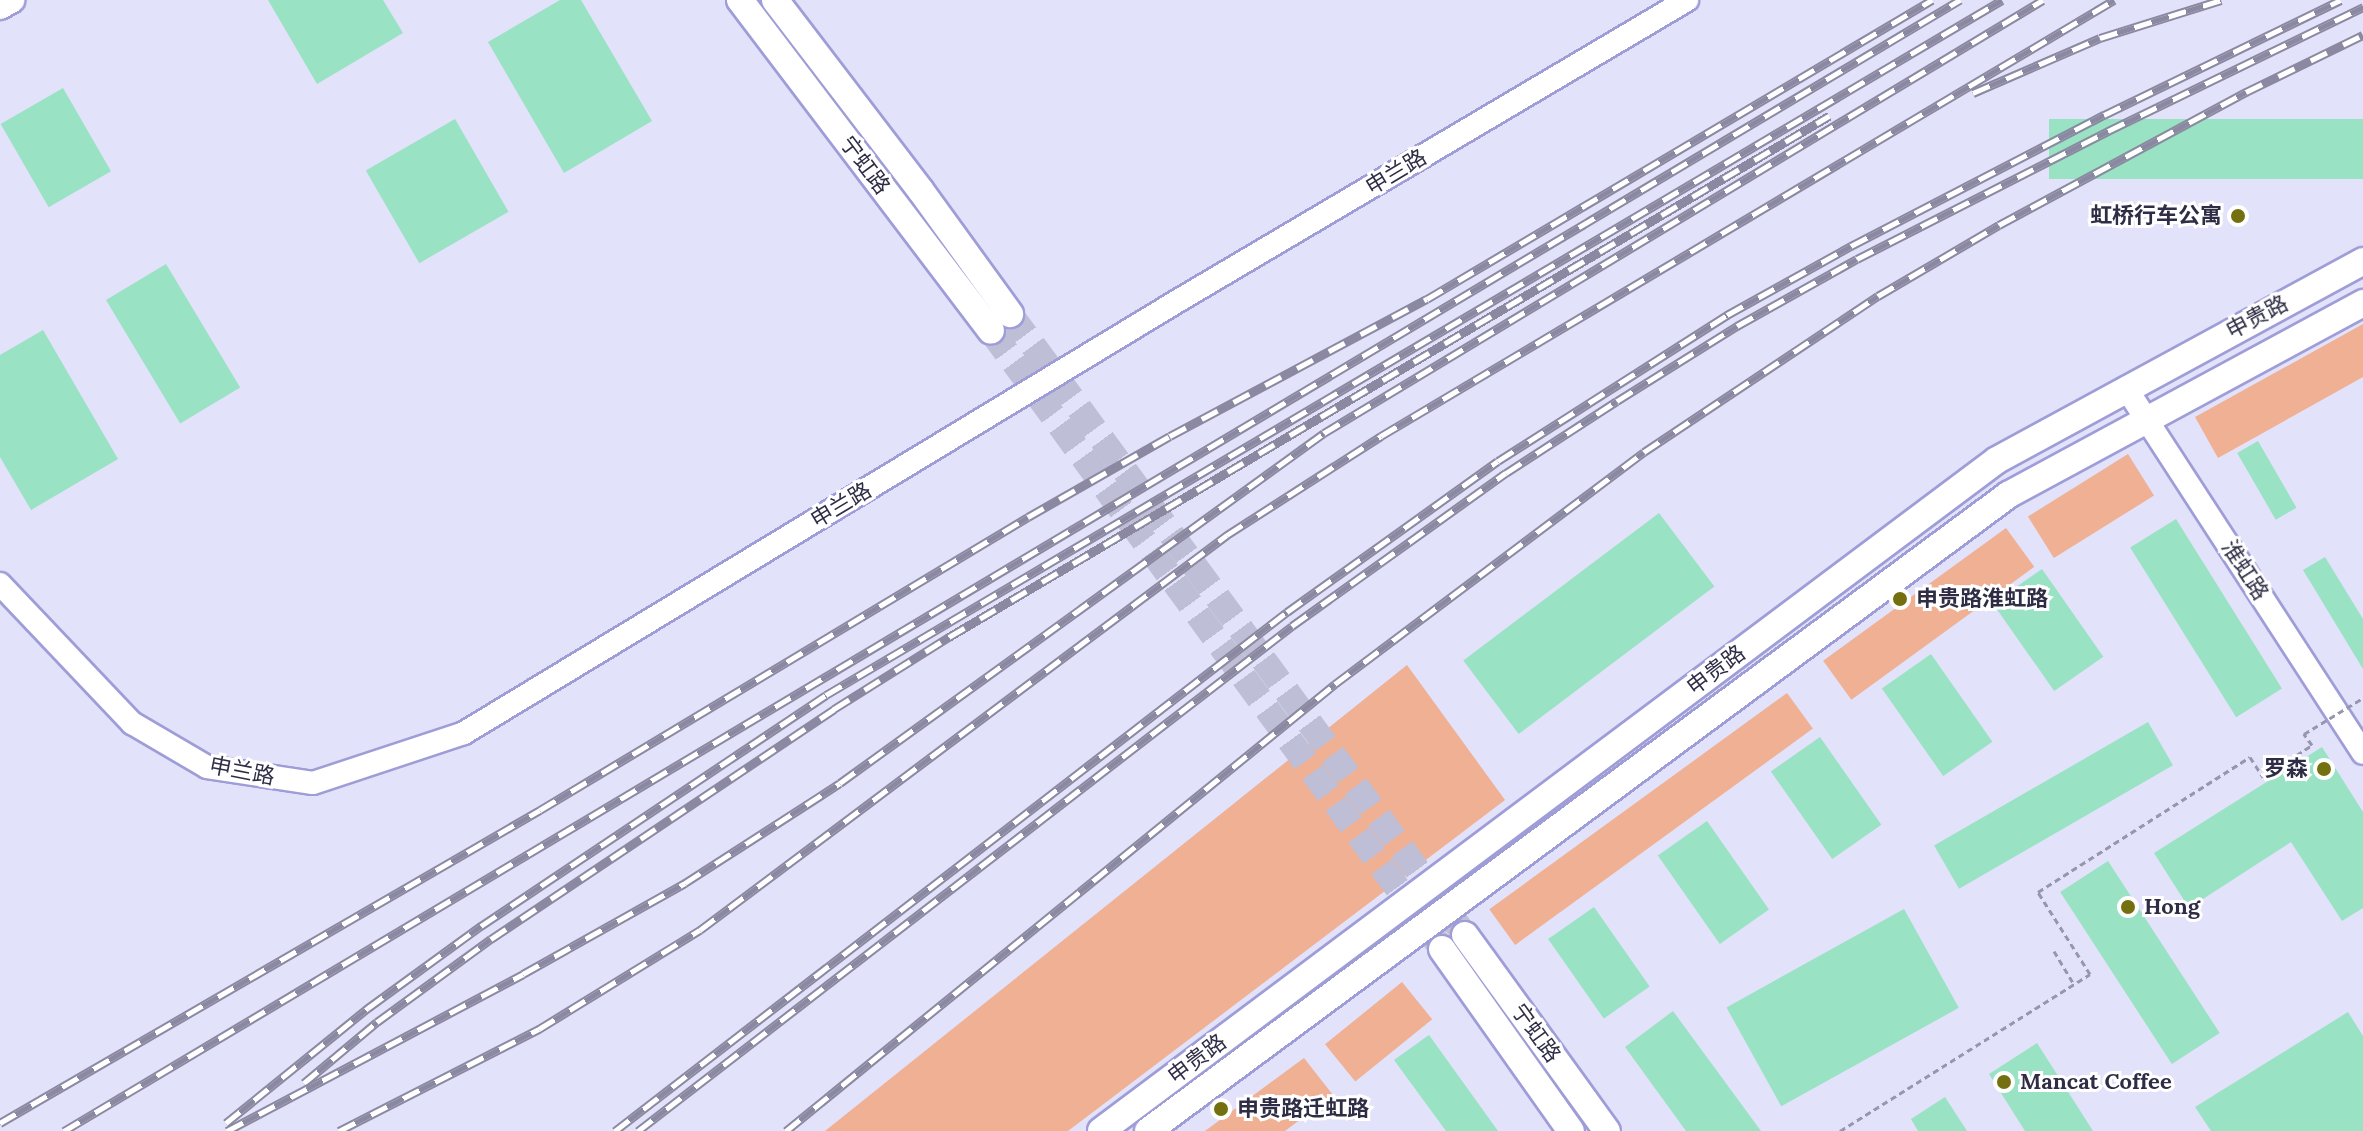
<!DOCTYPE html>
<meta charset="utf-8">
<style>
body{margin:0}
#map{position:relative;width:2363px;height:1131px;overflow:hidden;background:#e2e2fa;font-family:Lora,"Noto Sans SC",serif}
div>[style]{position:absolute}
.green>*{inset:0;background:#efb093;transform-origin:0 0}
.building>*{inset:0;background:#99e2c3;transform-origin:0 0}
.major-tunnel>*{height:26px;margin-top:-13px;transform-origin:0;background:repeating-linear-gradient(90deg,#bebed6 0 26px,transparent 0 39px)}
.path>*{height:3px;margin-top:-1.5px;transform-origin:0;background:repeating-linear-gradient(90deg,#9796ae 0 6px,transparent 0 10px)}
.roads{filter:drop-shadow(2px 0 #9f9dd7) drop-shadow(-2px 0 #9f9dd7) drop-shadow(0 2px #9f9dd7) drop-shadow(0 -2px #9f9dd7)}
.minor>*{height:22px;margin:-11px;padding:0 11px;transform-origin:11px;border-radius:11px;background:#fff}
.major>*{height:26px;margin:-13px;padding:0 13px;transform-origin:13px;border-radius:13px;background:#fff}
.rail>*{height:9px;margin-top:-4.5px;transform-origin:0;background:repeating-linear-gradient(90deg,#fff 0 18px,#8a89a1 0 36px);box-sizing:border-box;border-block:2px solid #8a89a1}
.path-bridge>*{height:3px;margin-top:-1.5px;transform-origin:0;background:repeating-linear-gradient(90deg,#9796ae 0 6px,transparent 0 10px)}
.dots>*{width:22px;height:22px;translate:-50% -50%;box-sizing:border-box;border:4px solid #fff;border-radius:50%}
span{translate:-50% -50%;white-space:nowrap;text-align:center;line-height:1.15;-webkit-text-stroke:6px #fff;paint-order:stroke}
.street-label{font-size:22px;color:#2f2d45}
.poi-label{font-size:22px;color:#2f2d45;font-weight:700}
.right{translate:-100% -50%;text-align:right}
.left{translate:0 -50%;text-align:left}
</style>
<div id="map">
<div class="green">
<div style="clip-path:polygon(2363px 324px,2363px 377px,2218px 458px,2195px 417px)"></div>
<div style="left:2128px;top:454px;width:49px;height:118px;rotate:58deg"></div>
<div style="left:2006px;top:528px;width:48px;height:226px;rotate:54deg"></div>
<div style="clip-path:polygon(1407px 665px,1505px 800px,1068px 1131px,825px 1131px)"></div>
<div style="left:1787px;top:693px;width:44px;height:368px;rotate:54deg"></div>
<div style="left:1402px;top:982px;width:48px;height:99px;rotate:51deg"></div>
<div style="clip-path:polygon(1304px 1058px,1333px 1095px,1285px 1131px,1205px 1131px)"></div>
</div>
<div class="building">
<div style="clip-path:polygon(268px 0,383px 0,403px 33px,317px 84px)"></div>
<div style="clip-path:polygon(560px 0,581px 0,652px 121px,564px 173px,488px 42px)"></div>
<div style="left:63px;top:88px;width:96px;height:72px;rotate:60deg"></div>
<div style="left:455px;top:119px;width:107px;height:103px;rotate:60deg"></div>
<div style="left:2363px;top:119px;width:60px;height:314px;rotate:90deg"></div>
<div style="left:166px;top:264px;width:144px;height:70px;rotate:59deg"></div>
<div style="clip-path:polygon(43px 330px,118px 459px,31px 510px,0 457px,0 355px)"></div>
<div style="left:2258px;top:441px;width:77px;height:24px;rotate:60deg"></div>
<div style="left:1659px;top:513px;width:92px;height:245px;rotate:53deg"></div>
<div style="left:2176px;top:519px;width:200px;height:54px;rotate:58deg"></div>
<div style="clip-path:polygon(2325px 557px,2363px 619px,2363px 669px,2303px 570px)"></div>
<div style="left:2042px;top:569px;width:107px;height:60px;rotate:55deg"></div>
<div style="left:1931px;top:654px;width:107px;height:60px;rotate:55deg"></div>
<div style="left:2148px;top:722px;width:50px;height:247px;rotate:60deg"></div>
<div style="left:1820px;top:737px;width:107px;height:60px;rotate:55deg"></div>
<div style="clip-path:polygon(2322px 747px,2363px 812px,2363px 908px,2342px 921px,2291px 842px,2189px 908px,2154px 853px)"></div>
<div style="left:1707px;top:821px;width:108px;height:60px;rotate:55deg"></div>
<div style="left:2108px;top:861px;width:205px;height:57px;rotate:57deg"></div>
<div style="left:1594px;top:907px;width:97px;height:56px;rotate:55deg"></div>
<div style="left:1904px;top:909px;width:113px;height:203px;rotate:61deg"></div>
<div style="clip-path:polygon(1673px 1011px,1761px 1131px,1686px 1131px,1625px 1047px)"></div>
<div style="clip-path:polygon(2348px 1012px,2363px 1036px,2363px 1131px,2211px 1131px,2195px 1107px)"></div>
<div style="clip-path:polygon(1429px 1035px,1498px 1131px,1446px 1131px,1394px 1060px)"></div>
<div style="clip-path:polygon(2037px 1043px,2093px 1131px,2025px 1131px,1989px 1074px)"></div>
<div style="clip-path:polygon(1945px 1097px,1967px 1131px,1918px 1131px,1911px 1119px)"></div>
</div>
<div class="major-tunnel">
<div style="left:1010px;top:314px;width:770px;rotate:53.77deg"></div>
<div style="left:991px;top:331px;width:765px;rotate:53.88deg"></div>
</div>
<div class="path">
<div style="left:2054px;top:951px;width:39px;rotate:59deg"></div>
</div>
<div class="roads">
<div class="minor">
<div style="left:2126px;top:388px;width:435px;rotate:57deg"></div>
<div style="left:0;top:584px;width:192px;rotate:46.5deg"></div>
<div style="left:132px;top:723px;width:87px;rotate:30.4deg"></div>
<div style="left:207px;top:767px;width:107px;rotate:8.6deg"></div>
<div style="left:313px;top:783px;width:159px;rotate:-18.3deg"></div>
<div style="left:464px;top:733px;width:838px;rotate:-31.19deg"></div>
<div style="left:1181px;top:299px;width:588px;rotate:-30.58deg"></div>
</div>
<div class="major">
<div style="left:740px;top:0;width:415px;rotate:52.8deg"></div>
<div style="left:775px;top:0;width:240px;rotate:52.6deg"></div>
<div style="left:921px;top:191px;width:152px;rotate:54.1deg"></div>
<div style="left:0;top:6px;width:13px;rotate:-29deg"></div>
<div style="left:1465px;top:935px;width:242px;rotate:54.1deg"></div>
<div style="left:1442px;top:949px;width:223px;rotate:54.7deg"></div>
<div style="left:1101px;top:1131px;width:1119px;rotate:-36.83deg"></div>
<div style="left:1997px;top:460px;width:417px;rotate:-28.5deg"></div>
<div style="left:1148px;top:1131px;width:1070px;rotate:-36.48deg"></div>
<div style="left:2008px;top:495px;width:404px;rotate:-28.4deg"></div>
</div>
</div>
<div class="rail">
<div style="left:1973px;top:93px;width:138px;rotate:-23.4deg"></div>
<div style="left:2100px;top:38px;width:127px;rotate:-17.4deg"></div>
<div style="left:304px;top:1083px;width:95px;rotate:-39.9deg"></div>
<div style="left:377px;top:1022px;width:141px;rotate:-36.1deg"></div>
<div style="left:491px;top:939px;width:413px;rotate:-33.8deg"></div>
<div style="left:834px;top:709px;width:136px;rotate:-32.1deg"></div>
<div style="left:949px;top:637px;width:1023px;rotate:-30.63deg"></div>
<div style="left:0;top:1123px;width:624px;rotate:-30.1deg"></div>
<div style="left:540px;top:810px;width:569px;rotate:-30.98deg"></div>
<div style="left:1028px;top:517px;width:163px;rotate:-29.7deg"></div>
<div style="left:1170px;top:436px;width:291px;rotate:-28.1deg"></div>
<div style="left:1427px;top:299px;width:587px;rotate:-30.63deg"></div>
<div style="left:226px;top:1123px;width:183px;rotate:-39deg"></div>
<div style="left:368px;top:1008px;width:140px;rotate:-36deg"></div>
<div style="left:481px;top:926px;width:415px;rotate:-33.8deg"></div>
<div style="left:826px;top:695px;width:1366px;rotate:-30.58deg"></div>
<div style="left:64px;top:1131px;width:2208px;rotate:-30.82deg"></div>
<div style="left:227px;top:1131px;width:335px;rotate:-27.9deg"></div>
<div style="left:523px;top:974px;width:186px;rotate:-29.3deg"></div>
<div style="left:685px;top:883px;width:184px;rotate:-32.8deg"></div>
<div style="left:840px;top:783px;width:597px;rotate:-35.87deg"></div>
<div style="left:1324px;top:433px;width:839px;rotate:-31.06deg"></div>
<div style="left:339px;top:1131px;width:225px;rotate:-27deg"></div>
<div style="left:539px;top:1029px;width:189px;rotate:-31.6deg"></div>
<div style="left:700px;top:930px;width:659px;rotate:-36.85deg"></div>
<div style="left:1227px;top:535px;width:183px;rotate:-32.7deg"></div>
<div style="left:1381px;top:436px;width:853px;rotate:-30.74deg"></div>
<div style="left:615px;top:1131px;width:849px;rotate:-37.68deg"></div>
<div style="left:1287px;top:612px;width:259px;rotate:-35.6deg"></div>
<div style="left:1498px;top:461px;width:272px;rotate:-32.5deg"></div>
<div style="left:1727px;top:315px;width:142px;rotate:-29.1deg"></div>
<div style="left:1851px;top:246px;width:285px;rotate:-27.4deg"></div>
<div style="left:2104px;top:115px;width:263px;rotate:-25.9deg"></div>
<div style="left:638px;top:1131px;width:826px;rotate:-37.67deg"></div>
<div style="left:1292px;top:626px;width:263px;rotate:-35.6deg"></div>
<div style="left:1506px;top:473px;width:132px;rotate:-33deg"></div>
<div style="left:1617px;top:401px;width:142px;rotate:-32deg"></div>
<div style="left:1737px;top:326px;width:137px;rotate:-29.2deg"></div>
<div style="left:1857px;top:259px;width:282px;rotate:-27deg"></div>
<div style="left:2108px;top:131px;width:284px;rotate:-25.9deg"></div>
<div style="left:786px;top:1131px;width:708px;rotate:-39.15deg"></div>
<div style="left:1335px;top:684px;width:386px;rotate:-36.9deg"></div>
<div style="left:1644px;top:452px;width:281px;rotate:-33.7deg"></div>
<div style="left:1878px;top:296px;width:140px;rotate:-30.4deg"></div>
<div style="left:1999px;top:225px;width:281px;rotate:-28.3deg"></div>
<div style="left:2246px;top:92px;width:130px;rotate:-26deg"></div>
</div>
<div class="path-bridge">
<div style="left:1840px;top:1131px;width:295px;rotate:-32.1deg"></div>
<div style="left:2090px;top:974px;width:97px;rotate:-122.4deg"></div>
<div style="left:2038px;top:892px;width:251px;rotate:-32.5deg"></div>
<div style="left:2250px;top:757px;width:24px;rotate:57deg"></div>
<div style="left:2263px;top:777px;width:59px;rotate:-33.1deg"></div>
<div style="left:2312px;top:745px;width:14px;rotate:-126deg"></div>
<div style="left:2304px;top:734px;width:69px;rotate:-31.4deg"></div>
</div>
<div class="dots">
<div style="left:2238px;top:216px;background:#746f0f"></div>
<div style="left:1900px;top:599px;background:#746f0f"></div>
<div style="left:2324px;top:769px;background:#746f0f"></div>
<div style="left:2128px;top:907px;background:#746f0f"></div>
<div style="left:2004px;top:1082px;background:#746f0f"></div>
<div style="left:1221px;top:1109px;background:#746f0f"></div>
</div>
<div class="street-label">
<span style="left:865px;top:165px;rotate:53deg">宁虹路</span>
<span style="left:1396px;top:172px;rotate:-31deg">申兰路</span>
<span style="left:2257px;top:317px;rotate:-28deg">申贵路</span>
<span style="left:841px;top:505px;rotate:-31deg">申兰路</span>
<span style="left:2245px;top:570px;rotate:57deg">淮虹路</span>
<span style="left:1716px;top:670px;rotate:-37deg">申贵路</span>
<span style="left:242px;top:771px;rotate:11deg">申兰路</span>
<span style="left:1536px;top:1033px;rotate:54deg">宁虹路</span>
<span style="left:1197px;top:1059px;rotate:-37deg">申贵路</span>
</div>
<div class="poi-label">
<span class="right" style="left:2222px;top:216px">虹桥行车公寓</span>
<span class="left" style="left:1916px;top:599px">申贵路淮虹路</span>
<span class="right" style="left:2308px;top:769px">罗森</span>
<span class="left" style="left:2144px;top:907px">Hong</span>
<span class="left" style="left:2020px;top:1082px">Mancat Coffee</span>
<span class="left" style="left:1237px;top:1109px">申贵路迁虹路</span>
</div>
</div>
